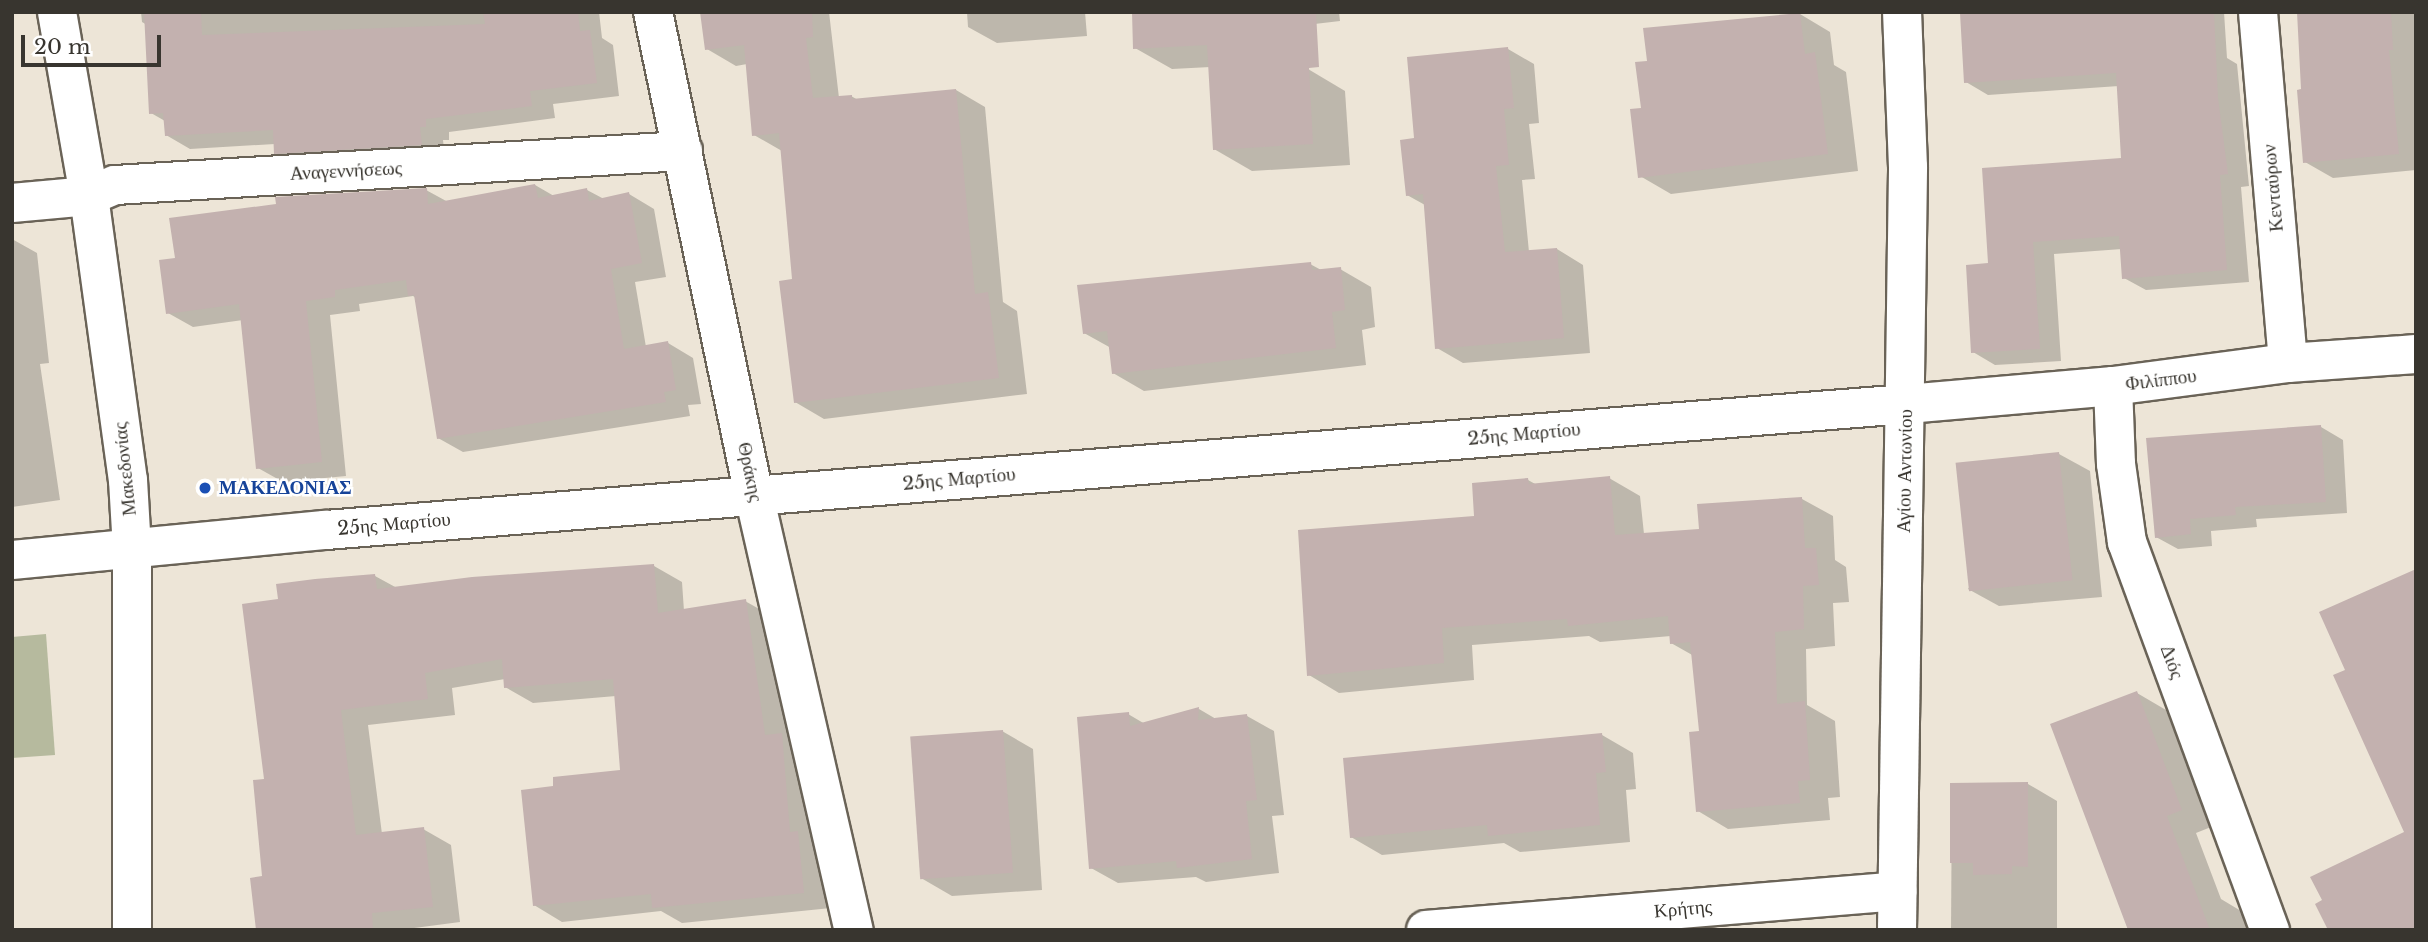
<!DOCTYPE html>
<meta charset="utf-8">
<style>
body{margin:0}
#map{position:relative;width:2428px;height:942px;overflow:hidden;background:#ede5d7;font-family:"Libre Baskerville",serif}
div>[style]{position:absolute}
.green>*{inset:0;background:#b6ba9e}
.shadow>*{inset:0;background:#0003}
.building>*{inset:0;background:#c3b1af;transform-origin:0 0}
.roads{filter:drop-shadow(2px 0 #6a6357) drop-shadow(-2px 0 #6a6357) drop-shadow(0 2px #6a6357) drop-shadow(0 -2px #6a6357)}
.minor>*{height:38px;margin:-19px;padding:0 19px;transform-origin:19px;border-radius:19px;background:#fff}
.tertiary>*{height:38px;margin:-19px;padding:0 19px;transform-origin:19px;border-radius:19px;background:#fff}
.dots>*{width:19px;height:19px;translate:-50% -50%;box-sizing:border-box;border:4px solid #fff;border-radius:50%}
span{translate:-50% -50%;white-space:nowrap;text-align:center;line-height:1.15;-webkit-text-stroke:5px #fff;paint-order:stroke}
.street-label{font-size:19px;color:#38352f}
.transit-label{font-size:19px;color:#164399;font-weight:700}
.left{translate:0 -50%;text-align:left}
.frame{position:absolute;inset:0;border:14px solid #38352f;pointer-events:none}
.scale{position:absolute;left:21px;top:35px;width:140px;height:32px;box-sizing:border-box;border:4px solid #38352f;border-top:0;padding-left:9px;font-size:21px;line-height:24px;white-space:nowrap;color:#38352f;-webkit-text-stroke:5px #fff;paint-order:stroke}
</style>
<div id="map">
<div class="green">
<div style="clip-path:polygon(46px 634px,55px 755px,12px 758px,12px 637px)"></div>
</div>
<div class="shadow">
<div style="clip-path:polygon(141px 12px,599px 12px,602px 38px,613px 45px,619px 96px,553px 104px,555px 118px,449px 132px,449px 140px,443px 140px,445px 157px,299px 166px,276px 153px,275px 144px,190px 149px,166px 135px,165px 121px,151px 113px,147px 25px,142px 22px)"></div>
<div style="clip-path:polygon(702px 12px,829px 12px,839px 98px,851px 96px,858px 100px,956px 90px,985px 107px,1003px 302px,1017px 311px,1027px 394px,824px 419px,795px 402px,794px 281px,782px 151px,754px 135px,747px 64px,736px 66px,707px 49px)"></div>
<div style="clip-path:polygon(967px 12px,1085px 12px,1087px 36px,997px 43px,968px 27px)"></div>
<div style="clip-path:polygon(1133px 12px,1339px 12px,1340px 21px,1264px 30px,1268px 64px,1172px 69px,1135px 48px)"></div>
<div style="clip-path:polygon(2008px 12px,2224px 12px,2227px 58px,2237px 64px,2249px 186px,2241px 187px,2249px 282px,2146px 290px,2124px 278px,2122px 249px,2054px 254px,2061px 361px,1995px 365px,1973px 352px,1989px 265px,2123px 160px,2119px 86px,1988px 95px,1966px 82px,1962px 15px)"></div>
<div style="clip-path:polygon(2299px 12px,2416px 12px,2416px 170px,2333px 178px,2305px 162px)"></div>
<div style="clip-path:polygon(1800px 14px,1830px 32px,1834px 65px,1846px 72px,1858px 171px,1671px 194px,1640px 176px,1642px 110px,1649px 62px)"></div>
<div style="clip-path:polygon(1508px 49px,1534px 64px,1539px 123px,1529px 124px,1535px 179px,1522px 180px,1529px 252px,1557px 249px,1583px 265px,1590px 353px,1463px 363px,1437px 348px,1425px 205px,1407px 195px,1416px 140px)"></div>
<div style="clip-path:polygon(1308px 69px,1345px 91px,1350px 165px,1252px 171px,1214px 149px)"></div>
<div style="clip-path:polygon(535px 185px,554px 196px,587px 190px,604px 199px,629px 194px,654px 209px,666px 277px,635px 282px,646px 347px,668px 343px,693px 358px,701px 404px,688px 405px,690px 416px,463px 452px,438px 438px,416px 298px,413px 296px,359px 304px,360px 311px,330px 315px,346px 476px,283px 482px,258px 468px,243px 320px,193px 327px,168px 313px,426px 190px,448px 202px)"></div>
<div style="clip-path:polygon(12px 239px,37px 253px,49px 363px,40px 364px,60px 500px,12px 507px)"></div>
<div style="clip-path:polygon(1310px 264px,1323px 271px,1340px 269px,1371px 287px,1375px 327px,1362px 330px,1366px 365px,1144px 391px,1113px 373px,1111px 348px,1084px 333px)"></div>
<div style="clip-path:polygon(2321px 427px,2343px 440px,2347px 513px,2256px 519px,2257px 527px,2211px 531px,2212px 546px,2178px 549px,2156px 537px)"></div>
<div style="clip-path:polygon(2059px 454px,2090px 471px,2102px 597px,1999px 606px,1968px 589px)"></div>
<div style="clip-path:polygon(1609px 478px,1640px 496px,1644px 534px,1700px 530px,1802px 499px,1833px 516px,1835px 560px,1846px 567px,1849px 602px,1833px 603px,1835px 646px,1806px 649px,1807px 705px,1835px 721px,1840px 797px,1828px 798px,1830px 820px,1728px 829px,1698px 811px,1701px 733px,1694px 656px,1671px 643px,1671px 636px,1600px 642px,1589px 636px,1472px 645px,1474px 680px,1339px 693px,1309px 675px,1476px 518px,1528px 480px,1537px 485px)"></div>
<div style="clip-path:polygon(654px 566px,682px 582px,684px 611px,745px 601px,773px 617px,790px 740px,810px 751px,831px 908px,682px 923px,661px 911px,562px 922px,534px 905px,555px 788px,622px 771px,616px 696px,533px 703px,505px 687px,505px 679px,452px 688px,455px 715px,368px 725px,382px 834px,423px 829px,451px 845px,460px 922px,399px 930px,258px 930px,264px 878px,266px 780px,280px 601px,375px 576px,397px 588px)"></div>
<div style="clip-path:polygon(2137px 693px,2166px 710px,2211px 827px,2196px 833px,2221px 899px,2241px 911px,2248px 930px,2129px 930px)"></div>
<div style="clip-path:polygon(1199px 709px,1216px 719px,1247px 716px,1274px 731px,1284px 815px,1272px 816px,1279px 873px,1206px 882px,1196px 877px,1118px 883px,1091px 868px,1128px 714px,1145px 724px)"></div>
<div style="clip-path:polygon(1002px 731px,1033px 749px,1042px 890px,952px 896px,921px 878px)"></div>
<div style="clip-path:polygon(1602px 735px,1633px 753px,1636px 789px,1626px 790px,1630px 842px,1520px 852px,1504px 843px,1382px 855px,1351px 837px)"></div>
<div style="clip-path:polygon(1952px 784px,2028px 784px,2057px 801px,2057px 930px,1951px 930px)"></div>
</div>
<div class="building">
<div style="clip-path:polygon(144px 12px,201px 12px,202px 35px,485px 24px,483px 12px,578px 12px,580px 31px,590px 30px,597px 83px,530px 91px,532px 106px,426px 119px,426px 127px,420px 127px,422px 145px,274px 154px,273px 130px,165px 136px,163px 113px,149px 114px)"></div>
<div style="clip-path:polygon(700px 12px,812px 12px,813px 37px,806px 38px,813px 98px,852px 95px,852px 99px,956px 89px,975px 294px,988px 292px,999px 378px,794px 403px,779px 281px,792px 279px,779px 133px,752px 136px,744px 45px,705px 50px)"></div>
<div style="clip-path:polygon(1132px 12px,1316px 12px,1319px 67px,1309px 68px,1313px 144px,1213px 150px,1207px 45px,1133px 49px)"></div>
<div style="clip-path:polygon(2214px 12px,2218px 98px,2228px 174px,2220px 175px,2227px 270px,2122px 279px,2119px 236px,2033px 242px,2040px 349px,1971px 353px,1966px 265px,1988px 263px,1982px 168px,2121px 158px,2116px 73px,1964px 83px,1960px 13px)"></div>
<div style="clip-path:polygon(2297px 12px,2391px 12px,2393px 50px,2389px 50px,2399px 154px,2303px 163px,2297px 90px,2301px 89px)"></div>
<div style="clip-path:polygon(1800px 13px,1805px 54px,1815px 52px,1828px 154px,1638px 178px,1630px 109px,1641px 108px,1635px 62px,1647px 61px,1643px 28px)"></div>
<div style="clip-path:polygon(1508px 47px,1514px 108px,1504px 109px,1509px 165px,1496px 166px,1505px 252px,1557px 248px,1564px 338px,1435px 349px,1423px 194px,1406px 196px,1400px 140px,1414px 138px,1407px 57px)"></div>
<div style="clip-path:polygon(535px 184px,538px 198px,587px 188px,589px 201px,629px 192px,642px 263px,611px 269px,624px 349px,668px 341px,676px 390px,664px 392px,666px 402px,437px 439px,414px 295px,408px 296px,406px 280px,335px 290px,335px 297px,306px 301px,322px 462px,256px 469px,239px 304px,166px 314px,159px 260px,175px 258px,169px 218px,276px 204px,275px 197px,427px 188px,428px 204px)"></div>
<div style="clip-path:polygon(1311px 262px,1312px 270px,1341px 267px,1345px 310px,1332px 312px,1336px 348px,1112px 374px,1107px 331px,1083px 334px,1077px 285px)"></div>
<div style="clip-path:polygon(2321px 425px,2326px 502px,2235px 507px,2236px 515px,2190px 519px,2191px 534px,2155px 538px,2146px 438px)"></div>
<div style="left:2059px;top:452px;width:129px;height:104px;rotate:84deg"></div>
<div style="clip-path:polygon(1610px 476px,1615px 535px,1699px 529px,1697px 504px,1802px 497px,1805px 548px,1816px 548px,1819px 585px,1803px 586px,1804px 629px,1775px 632px,1777px 704px,1805px 701px,1810px 780px,1798px 781px,1800px 803px,1696px 812px,1689px 732px,1699px 731px,1690px 642px,1670px 644px,1668px 616px,1568px 626px,1567px 619px,1442px 628px,1444px 663px,1307px 676px,1298px 530px,1474px 516px,1472px 483px,1528px 478px,1529px 484px)"></div>
<div style="clip-path:polygon(654px 564px,658px 613px,746px 599px,765px 735px,782px 733px,790px 832px,798px 831px,804px 893px,652px 908px,651px 894px,533px 906px,521px 790px,553px 786px,553px 777px,620px 770px,613px 679px,504px 688px,502px 659px,425px 673px,428px 699px,341px 710px,356px 835px,424px 827px,433px 907px,372px 913px,373px 930px,256px 930px,250px 878px,262px 876px,253px 780px,264px 779px,242px 604px,278px 599px,276px 584px,315px 579px,375px 574px,377px 589px,472px 577px)"></div>
<div style="clip-path:polygon(2416px 569px,2416px 930px,2328px 930px,2315px 904px,2322px 900px,2310px 877px,2404px 832px,2333px 675px,2345px 670px,2319px 612px)"></div>
<div style="clip-path:polygon(2137px 691px,2182px 810px,2167px 816px,2210px 930px,2128px 930px,2050px 724px)"></div>
<div style="clip-path:polygon(1199px 707px,1198px 720px,1247px 714px,1257px 800px,1246px 801px,1252px 859px,1177px 868px,1176px 861px,1089px 869px,1077px 717px,1129px 712px,1130px 726px)"></div>
<div style="left:1003px;top:730px;width:143px;height:93px;rotate:86deg"></div>
<div style="clip-path:polygon(1602px 733px,1606px 772px,1596px 773px,1600px 825px,1488px 836px,1487px 825px,1350px 838px,1343px 758px)"></div>
<div style="clip-path:polygon(2028px 782px,2028px 867px,2012px 866px,2012px 874px,1973px 875px,1973px 863px,1950px 863px,1950px 783px)"></div>
</div>
<div class="roads">
<div class="minor">
<div style="left:653px;top:12px;width:493px;rotate:78.2deg"></div>
<div style="left:754px;top:495px;width:446px;rotate:77.1deg"></div>
<div style="left:2258px;top:12px;width:352px;rotate:85.1deg"></div>
<div style="left:12px;top:203px;width:77px;rotate:-5.2deg"></div>
<div style="left:89px;top:196px;width:28px;rotate:-23deg"></div>
<div style="left:115px;top:185px;width:569px;rotate:-3.43deg"></div>
<div style="left:2113px;top:386px;width:78px;rotate:87.8deg"></div>
<div style="left:2116px;top:464px;width:79px;rotate:82deg"></div>
<div style="left:2127px;top:542px;width:414px;rotate:69.8deg"></div>
<div style="left:1907px;top:404px;width:207px;rotate:-5deg"></div>
<div style="left:2113px;top:386px;width:177px;rotate:-7.5deg"></div>
<div style="left:2288px;top:363px;width:128px;rotate:-4deg"></div>
<div style="left:1426px;top:930px;width:473px;rotate:-4.7deg"></div>
</div>
<div class="tertiary">
<div style="left:57px;top:12px;width:187px;rotate:80.1deg"></div>
<div style="left:89px;top:196px;width:287px;rotate:82.2deg"></div>
<div style="left:128px;top:480px;width:69px;rotate:86.7deg"></div>
<div style="left:132px;top:549px;width:381px;rotate:90deg"></div>
<div style="left:12px;top:560px;width:315px;rotate:-5.5deg"></div>
<div style="left:326px;top:530px;width:1586px;rotate:-4.56deg"></div>
<div style="left:1897px;top:930px;width:763px;rotate:-89.17deg"></div>
<div style="left:1908px;top:167px;width:155px;rotate:-92.2deg"></div>
</div>
</div>
<div class="dots">
<div style="left:205px;top:488px;background:#1a4fb4"></div>
</div>
<div class="street-label">
<span style="left:346px;top:171px;rotate:-3deg">Αναγεννήσεως</span>
<span style="left:2273px;top:188px;rotate:-95deg">Κενταύρων</span>
<span style="left:2161px;top:380px;rotate:-7deg">Φιλίππου</span>
<span style="left:1524px;top:434px;rotate:-5deg">25ης Μαρτίου</span>
<span style="left:125px;top:469px;rotate:-96deg">Μακεδονίας</span>
<span style="left:1905px;top:471px;rotate:-89deg">Αγίου Αντωνίου</span>
<span style="left:750px;top:472px;rotate:78deg">Θράκης</span>
<span style="left:959px;top:479px;rotate:-5deg">25ης Μαρτίου</span>
<span style="left:394px;top:524px;rotate:-5deg">25ης Μαρτίου</span>
<span style="left:2172px;top:662px;rotate:70deg">Διός</span>
<span style="left:1683px;top:909px;rotate:-5deg">Κρήτης</span>
</div>
<div class="transit-label">
<span class="left" style="left:219px;top:488px">ΜΑΚΕΔΟΝΙΑΣ</span>
</div>
<div class="frame"></div>
<div class="scale">20 m</div>
</div>
